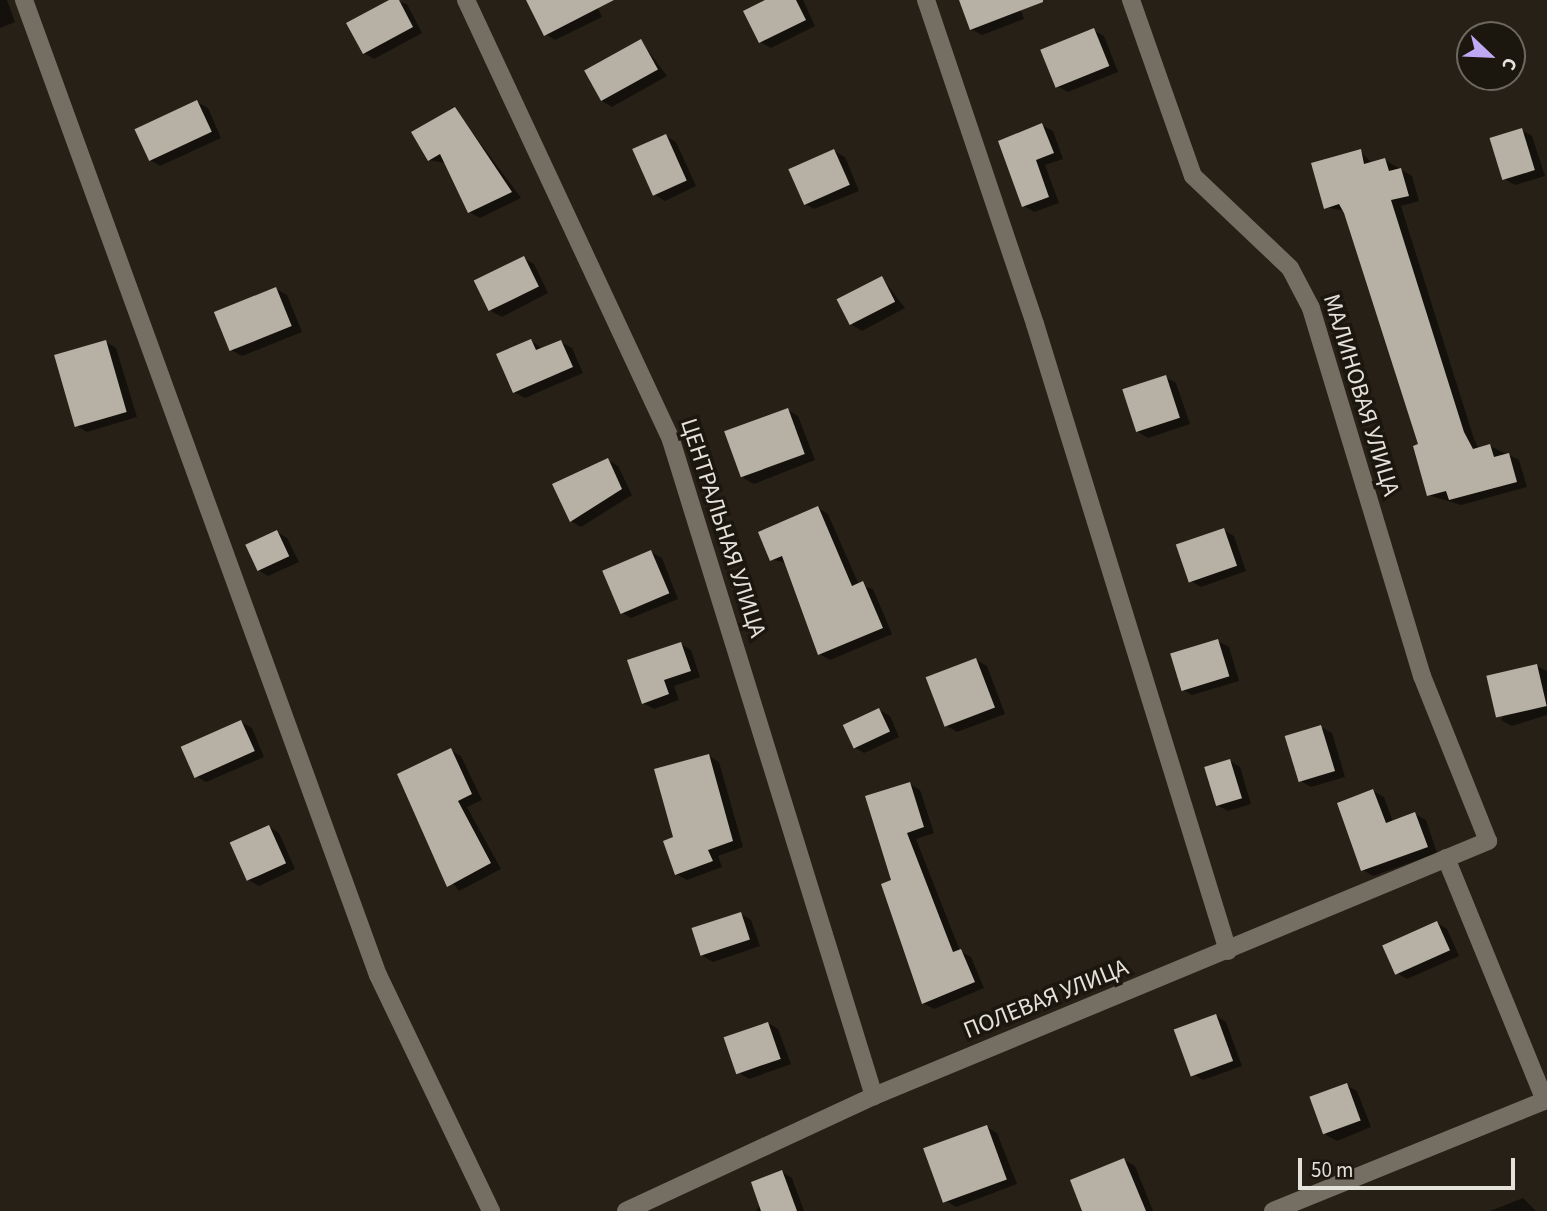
<!DOCTYPE html>
<meta charset="utf-8">
<style>
body{margin:0}
#map{position:relative;width:1547px;height:1211px;overflow:hidden;background:#262017;font-family:"Source Sans 3",sans-serif}
div>[style]{position:absolute}
.shadow>*{inset:0;background:#0007}
.building>*{inset:0;background:#b7b0a4;transform-origin:0 0}
.minor>*{height:18px;margin:-9px;padding:0 9px;transform-origin:9px;border-radius:9px;background:#756e63}
span{translate:-50% -50%;white-space:nowrap;text-align:center;line-height:1.15;-webkit-text-stroke:7px #1c170e;paint-order:stroke}
.street-label{font-size:24px;color:#e5e1db}
.north{position:absolute;left:1456px;top:21px;width:70px;height:70px;box-sizing:border-box;background:#1c170e;border:2px solid #6c6860;border-radius:50%;rotate:113deg;font-size:19px;font-weight:700;line-height:28px;text-align:center;color:#e5e1db}
.north::after{content:'';display:block;margin:auto;width:24px;height:32px;background:#bfa9f4;clip-path:polygon(50% 0,100% 100%,50% 72%,0 100%)}
.scale{position:absolute;left:1298px;top:1158px;width:217px;height:32px;box-sizing:border-box;border:4px solid #e5e1db;border-top:0;padding-left:9px;font-size:21px;line-height:24px;white-space:nowrap;color:#e5e1db;-webkit-text-stroke:5px #1c170e;paint-order:stroke}
</style>
<div id="map">
<div class="shadow">
<div style="clip-path:polygon(0 0,7px 0,15px 22px,0 28px)"></div>
<div style="clip-path:polygon(393px 0,407px 4px,422px 33px,374px 59px,364px 53px)"></div>
<div style="clip-path:polygon(545px 0,594px 0,602px 17px,555px 40px,545px 34px)"></div>
<div style="clip-path:polygon(769px 0,803px 0,815px 26px,771px 48px,760px 42px)"></div>
<div style="clip-path:polygon(961px 0,1017px 0,1024px 19px,982px 35px,971px 29px)"></div>
<div style="clip-path:polygon(1093px 30px,1104px 36px,1118px 72px,1068px 92px,1057px 86px)"></div>
<div style="clip-path:polygon(641px 41px,667px 76px,612px 107px,602px 101px)"></div>
<div style="clip-path:polygon(197px 102px,208px 108px,221px 138px,160px 166px,150px 160px)"></div>
<div style="clip-path:polygon(455px 109px,521px 198px,480px 218px,469px 212px,445px 163px,429px 160px)"></div>
<div style="clip-path:polygon(1042px 125px,1053px 131px,1063px 159px,1045px 165px,1059px 203px,1034px 212px,1024px 206px)"></div>
<div style="clip-path:polygon(1522px 130px,1532px 136px,1545px 176px,1515px 185px,1504px 179px)"></div>
<div style="clip-path:polygon(666px 136px,676px 142px,696px 186px,665px 201px,655px 195px)"></div>
<div style="clip-path:polygon(834px 151px,845px 157px,859px 191px,814px 209px,804px 203px)"></div>
<div style="clip-path:polygon(1360px 151px,1372px 163px,1385px 160px,1412px 176px,1419px 201px,1401px 206px,1474px 439px,1479px 449px,1490px 446px,1519px 460px,1527px 487px,1461px 505px,1428px 495px,1421px 445px,1345px 211px,1325px 207px)"></div>
<div style="clip-path:polygon(523px 258px,534px 264px,548px 293px,502px 317px,491px 311px)"></div>
<div style="clip-path:polygon(882px 278px,905px 308px,862px 331px,852px 325px)"></div>
<div style="clip-path:polygon(276px 289px,287px 295px,302px 332px,242px 356px,231px 350px)"></div>
<div style="clip-path:polygon(531px 341px,543px 349px,561px 342px,572px 348px,583px 373px,525px 398px,514px 392px)"></div>
<div style="clip-path:polygon(106px 342px,116px 348px,137px 417px,87px 432px,77px 426px)"></div>
<div style="clip-path:polygon(1165px 377px,1176px 383px,1190px 424px,1148px 438px,1138px 432px)"></div>
<div style="clip-path:polygon(788px 410px,798px 416px,815px 460px,754px 484px,743px 478px)"></div>
<div style="clip-path:polygon(608px 460px,618px 466px,632px 495px,581px 527px,571px 521px)"></div>
<div style="clip-path:polygon(818px 508px,828px 514px,859px 585px,873px 589px,892px 634px,830px 660px,819px 654px,786px 563px,771px 559px)"></div>
<div style="clip-path:polygon(1223px 530px,1234px 536px,1246px 571px,1201px 587px,1191px 581px)"></div>
<div style="clip-path:polygon(277px 532px,287px 538px,299px 562px,268px 576px,258px 570px)"></div>
<div style="clip-path:polygon(651px 552px,662px 558px,678px 599px,631px 618px,621px 612px)"></div>
<div style="clip-path:polygon(1218px 641px,1229px 647px,1239px 681px,1192px 695px,1182px 689px)"></div>
<div style="clip-path:polygon(681px 644px,691px 650px,700px 677px,674px 686px,679px 700px,654px 709px,643px 703px)"></div>
<div style="clip-path:polygon(976px 660px,987px 666px,1005px 714px,957px 732px,947px 726px)"></div>
<div style="clip-path:polygon(1537px 666px,1547px 671px,1547px 715px,1512px 726px,1501px 720px)"></div>
<div style="clip-path:polygon(879px 710px,890px 716px,899px 737px,864px 753px,854px 747px)"></div>
<div style="clip-path:polygon(241px 722px,252px 728px,264px 757px,206px 782px,196px 776px)"></div>
<div style="clip-path:polygon(1321px 727px,1332px 733px,1345px 777px,1311px 787px,1301px 781px)"></div>
<div style="clip-path:polygon(450px 750px,461px 756px,482px 800px,467px 807px,501px 869px,459px 891px,435px 860px)"></div>
<div style="clip-path:polygon(709px 756px,719px 762px,743px 847px,718px 856px,722px 867px,687px 880px,676px 874px,675px 838px)"></div>
<div style="clip-path:polygon(1230px 761px,1240px 767px,1251px 804px,1228px 811px,1217px 805px)"></div>
<div style="clip-path:polygon(910px 784px,920px 790px,934px 833px,916px 839px,960px 951px,971px 957px,984px 988px,934px 1009px,923px 1003px,893px 881px)"></div>
<div style="clip-path:polygon(1373px 791px,1384px 797px,1393px 822px,1415px 814px,1426px 820px,1437px 853px,1373px 876px,1363px 870px)"></div>
<div style="clip-path:polygon(269px 827px,279px 833px,295px 869px,259px 886px,248px 880px)"></div>
<div style="clip-path:polygon(741px 914px,751px 920px,760px 946px,713px 962px,703px 956px)"></div>
<div style="clip-path:polygon(1437px 923px,1447px 929px,1459px 956px,1407px 979px,1397px 973px)"></div>
<div style="clip-path:polygon(1216px 1016px,1226px 1022px,1242px 1066px,1203px 1080px,1193px 1074px)"></div>
<div style="clip-path:polygon(768px 1023px,778px 1029px,791px 1064px,749px 1079px,739px 1073px)"></div>
<div style="clip-path:polygon(1346px 1085px,1357px 1091px,1371px 1127px,1337px 1141px,1326px 1135px)"></div>
<div style="clip-path:polygon(987px 1127px,997px 1133px,1017px 1184px,956px 1207px,946px 1201px)"></div>
<div style="clip-path:polygon(1124px 1160px,1135px 1166px,1153px 1211px,1084px 1211px)"></div>
<div style="clip-path:polygon(782px 1172px,792px 1178px,804px 1211px,756px 1211px)"></div>
<div style="clip-path:polygon(1523px 1198px,1536px 1211px,1490px 1211px)"></div>
</div>
<div class="building">
<div style="clip-path:polygon(389px 0,399px 0,413px 27px,363px 54px,346px 23px)"></div>
<div style="clip-path:polygon(526px 0,614px 0,544px 36px)"></div>
<div style="clip-path:polygon(765px 0,796px 0,806px 20px,759px 43px,743px 11px)"></div>
<div style="clip-path:polygon(959px 0,1043px 0,1043px 2px,970px 30px)"></div>
<div style="left:1094px;top:28px;width:41px;height:58px;rotate:68deg"></div>
<div style="left:641px;top:39px;width:35px;height:65px;rotate:61deg"></div>
<div style="left:197px;top:100px;width:35px;height:69px;rotate:65deg"></div>
<div style="clip-path:polygon(455px 107px,512px 192px,468px 213px,440px 154px,428px 161px,411px 132px)"></div>
<div style="clip-path:polygon(1042px 123px,1054px 153px,1036px 160px,1049px 197px,1022px 207px,998px 141px)"></div>
<div style="left:1522px;top:128px;width:44px;height:34px;rotate:73deg"></div>
<div style="left:666px;top:134px;width:51px;height:37px;rotate:66deg"></div>
<div style="left:834px;top:149px;width:39px;height:50px;rotate:66deg"></div>
<div style="clip-path:polygon(1361px 149px,1364px 164px,1385px 158px,1389px 171px,1401px 168px,1409px 196px,1391px 200px,1464px 432px,1473px 449px,1490px 444px,1494px 457px,1509px 453px,1517px 482px,1449px 500px,1446px 491px,1427px 496px,1413px 446px,1418px 444px,1344px 213px,1339px 204px,1324px 209px,1311px 163px)"></div>
<div style="left:524px;top:256px;width:34px;height:56px;rotate:64deg"></div>
<div style="left:882px;top:276px;width:29px;height:51px;rotate:63deg"></div>
<div style="left:276px;top:287px;width:42px;height:67px;rotate:68deg"></div>
<div style="clip-path:polygon(531px 339px,536px 350px,561px 340px,573px 367px,513px 393px,496px 354px)"></div>
<div style="left:106px;top:340px;width:75px;height:54px;rotate:74deg"></div>
<div style="left:1166px;top:375px;width:45px;height:46px;rotate:72deg"></div>
<div style="left:788px;top:408px;width:49px;height:68px;rotate:70deg"></div>
<div style="clip-path:polygon(608px 458px,622px 489px,570px 522px,552px 484px)"></div>
<div style="clip-path:polygon(818px 506px,852px 586px,863px 581px,883px 628px,818px 655px,782px 556px,770px 561px,758px 532px)"></div>
<div style="left:1224px;top:528px;width:40px;height:51px;rotate:71deg"></div>
<div style="left:277px;top:530px;width:29px;height:35px;rotate:65deg"></div>
<div style="left:651px;top:550px;width:47px;height:53px;rotate:67deg"></div>
<div style="left:1218px;top:639px;width:39px;height:50px;rotate:73deg"></div>
<div style="clip-path:polygon(681px 642px,691px 671px,664px 680px,669px 694px,642px 704px,627px 660px)"></div>
<div style="left:976px;top:658px;width:53px;height:54px;rotate:69deg"></div>
<div style="left:1537px;top:664px;width:43px;height:52px;rotate:77deg"></div>
<div style="left:879px;top:708px;width:26px;height:40px;rotate:65deg"></div>
<div style="left:241px;top:720px;width:34px;height:66px;rotate:66deg"></div>
<div style="left:1321px;top:725px;width:48px;height:38px;rotate:73deg"></div>
<div style="clip-path:polygon(451px 748px,472px 794px,458px 801px,491px 863px,447px 887px,397px 774px)"></div>
<div style="clip-path:polygon(709px 754px,733px 841px,708px 850px,713px 861px,675px 875px,663px 841px,673px 837px,654px 769px)"></div>
<div style="left:1230px;top:759px;width:41px;height:27px;rotate:73deg"></div>
<div style="clip-path:polygon(910px 782px,924px 827px,907px 833px,953px 952px,961px 949px,975px 982px,922px 1004px,881px 884px,891px 880px,865px 796px)"></div>
<div style="clip-path:polygon(1373px 789px,1386px 823px,1415px 812px,1428px 847px,1361px 871px,1337px 803px)"></div>
<div style="left:269px;top:825px;width:42px;height:43px;rotate:66deg"></div>
<div style="left:741px;top:912px;width:29px;height:52px;rotate:72deg"></div>
<div style="left:1437px;top:921px;width:32px;height:60px;rotate:66deg"></div>
<div style="left:1216px;top:1014px;width:50px;height:45px;rotate:70deg"></div>
<div style="left:768px;top:1022px;width:39px;height:47px;rotate:71deg"></div>
<div style="left:1347px;top:1083px;width:40px;height:40px;rotate:70deg"></div>
<div style="left:987px;top:1125px;width:58px;height:68px;rotate:70deg"></div>
<div style="clip-path:polygon(1124px 1158px,1146px 1211px,1082px 1211px,1070px 1180px)"></div>
<div style="clip-path:polygon(782px 1170px,797px 1211px,761px 1211px,751px 1182px)"></div>
</div>
<div class="minor">
<div style="left:24px;top:0;width:1037px;rotate:70.05deg"></div>
<div style="left:378px;top:975px;width:262px;rotate:64.4deg"></div>
<div style="left:466px;top:0;width:485px;rotate:65deg"></div>
<div style="left:671px;top:440px;width:687px;rotate:72.81deg"></div>
<div style="left:926px;top:0;width:342px;rotate:71.4deg"></div>
<div style="left:1035px;top:324px;width:656px;rotate:72.89deg"></div>
<div style="left:1446px;top:858px;width:262px;rotate:67.8deg"></div>
<div style="left:626px;top:1211px;width:273px;rotate:-24.9deg"></div>
<div style="left:874px;top:1096px;width:665px;rotate:-22.55deg"></div>
<div style="left:1488px;top:841px;width:178px;rotate:-111.8deg"></div>
<div style="left:1422px;top:676px;width:384px;rotate:-106.8deg"></div>
<div style="left:1311px;top:308px;width:45px;rotate:-117.7deg"></div>
<div style="left:1290px;top:268px;width:134px;rotate:-136.5deg"></div>
<div style="left:1193px;top:176px;width:187px;rotate:-109.4deg"></div>
<div style="left:1273px;top:1211px;width:296px;rotate:-22.1deg"></div>
</div>
<div class="street-label">
<span style="left:1361px;top:395px;rotate:73deg">МАЛИНОВАЯ УЛИЦА</span>
<span style="left:723px;top:528px;rotate:72deg">ЦЕНТРАЛЬНАЯ УЛИЦА</span>
<span style="left:1046px;top:999px;rotate:-22deg">ПОЛЕВАЯ УЛИЦА</span>
</div>
<div class="north">С</div>
<div class="scale">50 m</div>
</div>
